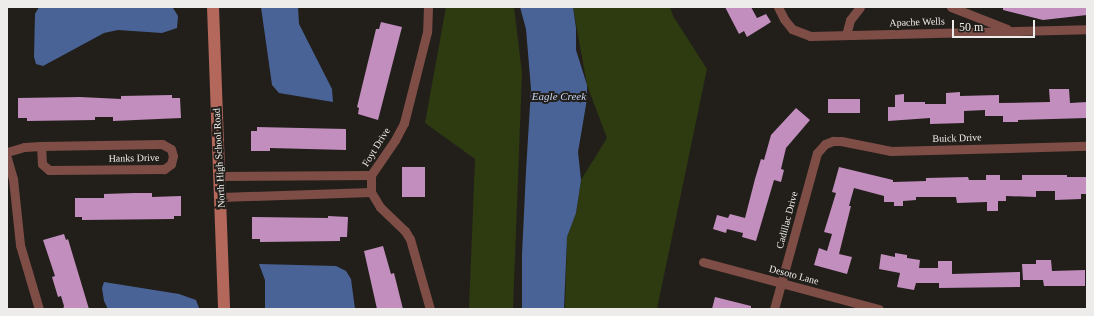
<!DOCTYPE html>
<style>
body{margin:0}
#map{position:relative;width:1094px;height:316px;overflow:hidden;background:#221f1b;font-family:Georgia,serif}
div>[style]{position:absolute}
.green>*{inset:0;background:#2e3a10}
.water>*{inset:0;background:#4a6397}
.building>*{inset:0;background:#c18ebd;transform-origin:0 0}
.street>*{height:9px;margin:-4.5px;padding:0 4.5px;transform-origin:4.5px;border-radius:4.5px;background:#7e4e46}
.secondary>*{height:12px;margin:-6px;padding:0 6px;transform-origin:6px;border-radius:6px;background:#b4675b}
span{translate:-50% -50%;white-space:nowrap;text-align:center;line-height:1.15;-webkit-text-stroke:4px #221f1b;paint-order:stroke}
.street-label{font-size:10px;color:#eeecea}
.water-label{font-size:11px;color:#c5d5f4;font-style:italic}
.frame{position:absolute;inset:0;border:8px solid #eeecea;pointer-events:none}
.scale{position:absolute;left:952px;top:20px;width:83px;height:18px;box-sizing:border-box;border:2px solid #eeecea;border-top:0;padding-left:5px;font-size:12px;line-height:14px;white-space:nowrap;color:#eeecea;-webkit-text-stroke:3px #221f1b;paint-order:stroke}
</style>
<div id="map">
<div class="green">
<div style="clip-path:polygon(446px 7px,514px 7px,522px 73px,513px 309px,469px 309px,475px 159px,425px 123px)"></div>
<div style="clip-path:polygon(573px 7px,670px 7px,673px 16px,707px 69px,657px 309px,565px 309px,567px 237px,576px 213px,581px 180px,607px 138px,587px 85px)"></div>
</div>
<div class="water">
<div style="clip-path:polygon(39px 7px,170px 7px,173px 8px,178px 16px,177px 28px,162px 33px,118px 30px,104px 33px,43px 66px,36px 64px,34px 57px,35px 14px)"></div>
<div style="clip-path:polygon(261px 7px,298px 7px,299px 24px,332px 89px,333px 102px,279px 93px,272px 85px)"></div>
<div style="clip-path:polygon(520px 7px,573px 7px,576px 28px,576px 50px,587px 85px,587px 99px,578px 152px,581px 180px,576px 213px,567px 237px,564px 309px,522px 309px,522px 255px,526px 171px,531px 89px,526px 29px)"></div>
<div style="clip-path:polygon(259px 264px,336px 266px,346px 271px,351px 279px,355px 309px,265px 309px,265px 280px)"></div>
<div style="clip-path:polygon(104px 282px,179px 294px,196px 300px,199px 308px,108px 309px,104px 301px,102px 288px)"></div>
</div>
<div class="building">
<div style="clip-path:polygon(725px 7px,751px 7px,757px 18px,766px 14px,771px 22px,747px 37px,744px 31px,739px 34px)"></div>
<div style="clip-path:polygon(1003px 7px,1087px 7px,1087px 15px,1043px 20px,1003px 10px)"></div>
<div style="clip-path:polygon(381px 22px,402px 27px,378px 120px,358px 114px,359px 108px,357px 107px,376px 29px,379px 29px)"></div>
<div style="clip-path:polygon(1049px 89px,1069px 89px,1070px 103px,1087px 102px,1087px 118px,1018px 120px,1018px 122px,1003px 122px,1003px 116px,985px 116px,985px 110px,964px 111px,964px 123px,930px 124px,930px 118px,888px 121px,888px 107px,895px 107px,895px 95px,904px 94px,904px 102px,925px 102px,925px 104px,946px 104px,946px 93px,960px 92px,960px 96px,999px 95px,999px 103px,1050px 102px)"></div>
<div style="clip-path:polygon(172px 95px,172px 98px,180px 98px,181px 118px,113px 121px,113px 117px,95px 117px,95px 120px,27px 121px,27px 118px,18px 118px,18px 98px,80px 97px,121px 99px,121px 96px)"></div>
<div style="left:828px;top:99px;width:32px;height:14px"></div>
<div style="clip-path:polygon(796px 108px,810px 120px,786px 148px,781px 169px,784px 170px,781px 182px,774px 180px,756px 241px,742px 237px,743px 233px,727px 229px,726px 233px,713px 229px,717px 215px,728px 218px,730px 214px,745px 218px,755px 179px,761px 159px,764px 160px,771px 135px)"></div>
<div style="clip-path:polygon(257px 127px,346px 129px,346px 150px,270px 148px,270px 151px,251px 151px,251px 131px,257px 131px)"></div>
<div style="left:425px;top:167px;width:30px;height:23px;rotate:90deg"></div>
<div style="clip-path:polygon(839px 167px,893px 180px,893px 182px,926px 181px,926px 178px,968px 177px,969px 180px,986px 180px,986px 175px,1000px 175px,1000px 180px,1022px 180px,1022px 175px,1067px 175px,1067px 177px,1087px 177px,1087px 194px,1081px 194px,1081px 199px,1055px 200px,1055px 191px,1036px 191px,1036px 197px,1006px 196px,1006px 201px,998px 201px,998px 211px,987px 211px,987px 202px,957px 203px,956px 197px,916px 197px,916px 200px,903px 201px,903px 206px,894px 206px,894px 202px,884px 202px,884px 196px,854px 188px,849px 206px,851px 206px,839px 254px,852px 257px,847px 274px,814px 265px,819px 248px,827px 251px,832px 234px,824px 232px,836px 193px,832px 192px)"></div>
<div style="clip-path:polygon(134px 193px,152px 193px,152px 197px,181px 196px,181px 216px,174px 216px,174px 219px,82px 220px,82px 217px,75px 217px,75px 198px,104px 198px,104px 194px)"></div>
<div style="clip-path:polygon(328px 216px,348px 217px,347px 237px,340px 237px,340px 241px,260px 242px,260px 239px,252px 239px,252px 217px,328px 218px)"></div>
<div style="clip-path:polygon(64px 234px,66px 240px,68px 239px,89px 309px,63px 309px,64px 306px,61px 296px,58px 297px,52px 277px,55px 276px,43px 240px)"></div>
<div style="clip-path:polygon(383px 246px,391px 274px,394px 273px,403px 309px,377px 309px,364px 251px)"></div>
<div style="clip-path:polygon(895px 253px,907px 255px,907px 258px,920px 260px,919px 268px,938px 268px,938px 261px,952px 261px,952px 274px,1020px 272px,1020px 287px,939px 288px,939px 283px,916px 283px,914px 290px,897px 287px,900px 273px,879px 269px,881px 254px,895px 257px)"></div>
<div style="clip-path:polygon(1036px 260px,1051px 260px,1052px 271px,1085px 270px,1085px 286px,1044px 286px,1043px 280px,1023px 280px,1022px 264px,1036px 264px)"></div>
<div style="clip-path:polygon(715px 297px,751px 306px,751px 309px,712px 309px)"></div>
</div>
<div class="street">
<div style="left:428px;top:7px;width:25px;rotate:92deg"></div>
<div style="left:427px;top:32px;width:94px;rotate:104.2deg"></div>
<div style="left:404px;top:123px;width:19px;rotate:118deg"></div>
<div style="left:395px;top:140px;width:42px;rotate:124.4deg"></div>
<div style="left:371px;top:175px;width:17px;rotate:90deg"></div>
<div style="left:371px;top:192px;width:17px;rotate:59deg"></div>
<div style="left:380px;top:207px;width:35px;rotate:44deg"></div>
<div style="left:405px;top:231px;width:9px;rotate:58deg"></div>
<div style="left:410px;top:239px;width:73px;rotate:74.1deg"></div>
<div style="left:778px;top:7px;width:13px;rotate:63deg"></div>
<div style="left:784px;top:19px;width:13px;rotate:51deg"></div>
<div style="left:792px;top:29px;width:19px;rotate:21deg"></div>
<div style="left:810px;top:36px;width:277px;rotate:-1.4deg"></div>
<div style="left:951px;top:7px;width:60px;rotate:21.4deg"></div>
<div style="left:846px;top:35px;width:16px;rotate:-75deg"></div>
<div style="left:850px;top:20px;width:16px;rotate:-52deg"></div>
<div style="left:7px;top:152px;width:18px;rotate:-16deg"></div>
<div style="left:24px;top:147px;width:17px;rotate:-3deg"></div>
<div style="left:41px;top:146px;width:121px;rotate:-0.9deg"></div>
<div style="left:162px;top:144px;width:10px;rotate:29deg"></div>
<div style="left:171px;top:149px;width:7px;rotate:74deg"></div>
<div style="left:173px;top:156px;width:8px;rotate:104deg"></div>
<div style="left:171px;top:164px;width:9px;rotate:144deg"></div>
<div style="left:164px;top:169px;width:115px;rotate:179.5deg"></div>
<div style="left:49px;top:170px;width:9px;rotate:-139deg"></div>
<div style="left:42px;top:164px;width:18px;rotate:-93deg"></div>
<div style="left:7px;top:158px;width:22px;rotate:74deg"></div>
<div style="left:13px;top:179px;width:66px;rotate:83.9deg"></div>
<div style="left:20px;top:245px;width:67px;rotate:73.5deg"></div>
<div style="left:220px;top:176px;width:151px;rotate:-0.4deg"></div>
<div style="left:221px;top:197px;width:150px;rotate:-1.9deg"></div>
<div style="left:703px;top:262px;width:182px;rotate:15deg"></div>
<div style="left:774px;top:309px;width:162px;rotate:-74.6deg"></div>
<div style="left:817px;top:153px;width:12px;rotate:-48deg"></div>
<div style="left:825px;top:144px;width:9px;rotate:-21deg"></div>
<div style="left:833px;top:141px;width:8px"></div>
<div style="left:841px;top:141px;width:51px;rotate:11.3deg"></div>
<div style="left:891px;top:151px;width:196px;rotate:-1.5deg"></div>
</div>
<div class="secondary">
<div style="left:213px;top:7px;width:302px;rotate:87.9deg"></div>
</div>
<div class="street-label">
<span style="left:917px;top:22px;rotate:-2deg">Apache Wells</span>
<span style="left:957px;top:138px;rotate:-2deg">Buick Drive</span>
<span style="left:376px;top:147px;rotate:-58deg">Foyt Drive</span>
<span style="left:134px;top:158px;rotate:-1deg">Hanks Drive</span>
<span style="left:219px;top:158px;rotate:-93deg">North High School Road</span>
<span style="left:787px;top:220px;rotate:-75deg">Cadillac Drive</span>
<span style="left:794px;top:275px;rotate:15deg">Desoto Lane</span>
</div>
<div class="water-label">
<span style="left:559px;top:96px">Eagle Creek</span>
</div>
<div class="frame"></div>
<div class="scale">50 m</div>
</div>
